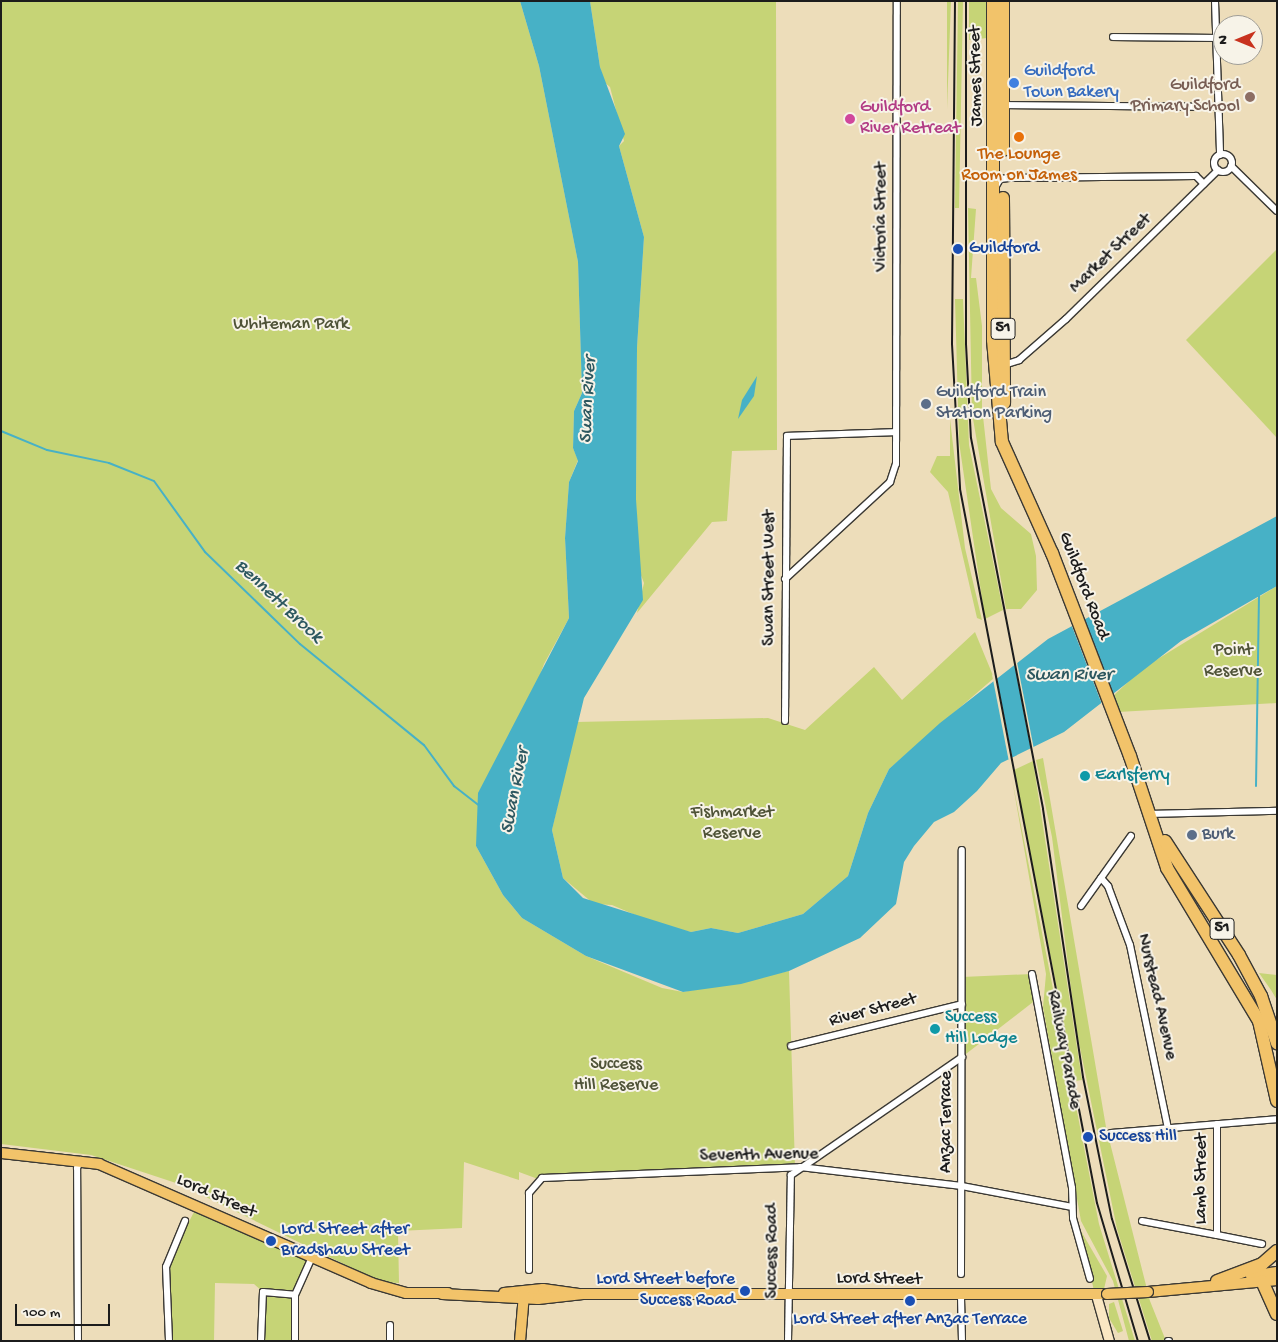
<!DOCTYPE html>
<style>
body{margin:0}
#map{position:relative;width:1278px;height:1342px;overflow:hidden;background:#edddba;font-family:"Gochi Hand",sans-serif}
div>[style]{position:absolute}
.green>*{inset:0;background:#c6d476}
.water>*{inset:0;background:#47b1c6}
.pier>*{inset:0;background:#edddba;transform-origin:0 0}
.stream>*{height:2px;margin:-1px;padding:0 1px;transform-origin:1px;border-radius:1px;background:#47b1c6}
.roads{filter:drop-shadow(1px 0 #3b3934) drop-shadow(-1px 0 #3b3934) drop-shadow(0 1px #3b3934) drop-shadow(0 -1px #3b3934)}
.street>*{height:6px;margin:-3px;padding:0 3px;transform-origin:3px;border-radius:3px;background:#fff}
.street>.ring{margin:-3px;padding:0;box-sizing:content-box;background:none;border:6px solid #fff;border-radius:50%}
.secondary>*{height:9px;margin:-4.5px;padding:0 4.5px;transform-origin:4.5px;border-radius:4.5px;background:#fae7c3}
.primary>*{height:10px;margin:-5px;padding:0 5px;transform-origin:5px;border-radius:5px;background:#f2c36a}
.highway>*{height:12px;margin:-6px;padding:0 6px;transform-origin:6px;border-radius:6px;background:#f2c36a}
.rail>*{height:2px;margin:-1px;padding:0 1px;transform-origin:1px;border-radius:1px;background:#1c1c1c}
.bridges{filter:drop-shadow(1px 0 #3b3934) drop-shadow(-1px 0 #3b3934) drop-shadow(0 1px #3b3934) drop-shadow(0 -1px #3b3934)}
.primary-bridge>*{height:10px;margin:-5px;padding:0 5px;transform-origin:5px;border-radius:5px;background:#f2c36a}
.dots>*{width:14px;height:14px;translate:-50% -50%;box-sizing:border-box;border:2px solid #f7f3e8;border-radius:50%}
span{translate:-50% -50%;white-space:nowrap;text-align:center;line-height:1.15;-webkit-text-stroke:4px #f7f3e8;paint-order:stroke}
.shield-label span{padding:1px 4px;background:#f7f3e8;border:1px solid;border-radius:4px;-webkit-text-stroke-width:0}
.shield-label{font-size:16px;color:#1c1c1c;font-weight:700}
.shop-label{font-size:18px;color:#366cbe}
.left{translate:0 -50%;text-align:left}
.street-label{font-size:18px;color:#1c1c1c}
.education-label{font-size:18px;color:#785e54}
.right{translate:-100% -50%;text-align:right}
.hotel-label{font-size:18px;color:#b23c85}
.food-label{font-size:18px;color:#c56008}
.transit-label{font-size:18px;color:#164399}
.park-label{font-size:18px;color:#4f5337}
.service-label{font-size:18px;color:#4e5e75}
.culture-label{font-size:18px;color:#0d838f}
.water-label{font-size:19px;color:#2d5860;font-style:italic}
.frame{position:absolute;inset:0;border:2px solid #1c1c1c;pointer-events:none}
.north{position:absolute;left:1213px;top:15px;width:50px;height:50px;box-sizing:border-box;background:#f7f3e8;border:1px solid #9f9d96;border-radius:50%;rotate:270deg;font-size:14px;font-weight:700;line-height:20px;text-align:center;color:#1c1c1c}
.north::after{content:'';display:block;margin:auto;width:18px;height:22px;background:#c8321e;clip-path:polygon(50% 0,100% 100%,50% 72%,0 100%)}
.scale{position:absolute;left:15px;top:1304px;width:95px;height:22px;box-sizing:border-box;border:2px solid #1c1c1c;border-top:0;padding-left:6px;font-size:15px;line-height:18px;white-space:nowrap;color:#1c1c1c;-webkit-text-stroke:4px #f7f3e8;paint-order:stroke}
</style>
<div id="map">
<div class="green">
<div style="clip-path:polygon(1px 1px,520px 1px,539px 66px,578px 262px,582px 393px,574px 411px,573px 448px,578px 460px,569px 482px,565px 538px,569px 618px,544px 664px,476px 846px,503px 895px,522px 918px,586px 956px,662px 988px,683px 992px,789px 971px,795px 1167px,538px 1179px,519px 1172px,519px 1180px,464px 1162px,462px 1228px,398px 1231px,399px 1283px,381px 1282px,179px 1184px,91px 1155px,1px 1144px)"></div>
<div style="clip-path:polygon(590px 1px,776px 1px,777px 450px,732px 451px,727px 521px,712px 522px,637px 613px,644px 583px,637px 565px,636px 499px,637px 348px,644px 237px,619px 146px,624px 141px,610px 87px,604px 82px,600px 67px)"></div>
<div style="clip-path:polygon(947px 1px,951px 1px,947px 109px)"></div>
<div style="clip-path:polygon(958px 1px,963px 1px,959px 208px,955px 208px)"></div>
<div style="clip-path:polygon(969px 1px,989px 1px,987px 38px,969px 40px)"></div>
<div style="clip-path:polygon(968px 208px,976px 209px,971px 278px,976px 278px,982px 326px,982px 407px,991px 489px,1001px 508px,1031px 534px,1036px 556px,1037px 590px,1021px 609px,1006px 609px,972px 413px)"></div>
<div style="clip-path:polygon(1277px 249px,1277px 438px,1186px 340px)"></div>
<div style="clip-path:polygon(955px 299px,963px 299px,969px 445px,1003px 610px,985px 619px,959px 442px)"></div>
<div style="clip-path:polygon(950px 419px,965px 548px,982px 620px,977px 618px,948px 492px,930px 472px,937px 456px,950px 456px)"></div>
<div style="clip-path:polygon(1277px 586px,1277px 703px,1118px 712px,1112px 697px,1143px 668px)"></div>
<div style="clip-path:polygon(975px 632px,994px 678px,889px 769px,868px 813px,848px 876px,803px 914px,738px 933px,711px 928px,691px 932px,661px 926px,612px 905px,594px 904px,563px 878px,552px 830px,576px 722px,768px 718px,805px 730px,874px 667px,902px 700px)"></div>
<div style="clip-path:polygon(1043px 758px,1106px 1127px,1150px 1301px,1166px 1341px,1152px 1341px,1117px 1229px,1076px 1028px,1052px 837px,1036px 760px)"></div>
<div style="clip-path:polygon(1033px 761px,1082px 1080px,1075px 1081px,1014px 770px)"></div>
<div style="clip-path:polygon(1012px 779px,1099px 1224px,1135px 1341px,1129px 1341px,1113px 1281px,1081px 1221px,1043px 1007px,1046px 974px)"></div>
<div style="clip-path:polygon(1259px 973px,1277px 975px,1277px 1000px,1271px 990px)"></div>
<div style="clip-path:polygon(1032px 974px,1037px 999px,962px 1057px,962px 977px)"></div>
<div style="clip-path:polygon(197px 1206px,312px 1257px,295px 1295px,295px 1341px,261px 1341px,263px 1292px,254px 1284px,215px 1283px,214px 1341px,169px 1341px,166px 1267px)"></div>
<div style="clip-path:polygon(1081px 1231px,1107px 1276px,1104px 1289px,1094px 1291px)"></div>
<div style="clip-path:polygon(1114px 1302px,1123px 1331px,1118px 1333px,1109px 1318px,1109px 1304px)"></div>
</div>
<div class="water">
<div style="clip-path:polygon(520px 1px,590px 1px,600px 67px,625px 134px,619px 146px,644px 237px,637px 348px,636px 499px,643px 600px,584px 698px,552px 830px,563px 878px,583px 898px,691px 932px,711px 928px,738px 933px,803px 914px,848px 876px,868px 813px,889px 769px,940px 723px,1048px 639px,1277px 516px,1277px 586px,1181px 641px,1064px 732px,1001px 763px,977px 791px,954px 812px,934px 822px,914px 846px,904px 862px,896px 904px,860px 938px,789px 971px,741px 984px,683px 992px,586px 956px,522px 918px,503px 895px,476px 846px,478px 793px,569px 618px,565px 538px,569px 482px,578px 461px,573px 448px,574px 411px,582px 393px,578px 262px,539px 66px)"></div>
<div style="clip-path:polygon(757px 376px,754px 396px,738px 419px,742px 400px)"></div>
</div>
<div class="pier">
<div style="left:1081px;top:619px;width:86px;height:11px;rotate:69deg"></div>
<div style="left:1017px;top:662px;width:89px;height:3px;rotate:79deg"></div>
<div style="left:996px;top:674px;width:86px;height:4px;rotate:79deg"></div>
</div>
<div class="stream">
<div style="left:1px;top:431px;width:50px;rotate:22.4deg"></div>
<div style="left:47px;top:450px;width:63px;rotate:11.8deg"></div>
<div style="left:109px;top:463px;width:48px;rotate:21.8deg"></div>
<div style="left:154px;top:481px;width:87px;rotate:54.3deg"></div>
<div style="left:205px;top:552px;width:132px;rotate:44.1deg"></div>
<div style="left:300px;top:644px;width:160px;rotate:39.2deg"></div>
<div style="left:424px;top:745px;width:51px;rotate:53.8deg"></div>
<div style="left:454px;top:786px;width:31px;rotate:38deg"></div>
<div style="left:1256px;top:786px;width:193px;rotate:-89.1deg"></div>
</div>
<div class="roads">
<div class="street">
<div style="left:1215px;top:1px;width:154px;rotate:88.1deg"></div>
<div style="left:1113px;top:37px;width:104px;rotate:0.6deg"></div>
<div style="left:1001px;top:105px;width:217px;rotate:0.5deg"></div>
<div class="ring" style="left:1214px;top:154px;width:12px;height:12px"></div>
<div style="left:1231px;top:166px;width:64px;rotate:44.4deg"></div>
<div style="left:996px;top:186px;width:8px;rotate:-60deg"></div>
<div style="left:1000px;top:179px;width:9px;rotate:-6deg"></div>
<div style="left:1009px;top:178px;width:187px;rotate:-0.6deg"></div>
<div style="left:1196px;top:176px;width:11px;rotate:45deg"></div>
<div style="left:1004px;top:365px;width:16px;rotate:-18deg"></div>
<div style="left:1019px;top:360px;width:62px;rotate:-41.1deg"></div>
<div style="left:1066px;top:319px;width:213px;rotate:-44.4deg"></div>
<div style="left:785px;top:579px;width:143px;rotate:-42.7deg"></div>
<div style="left:890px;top:482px;width:19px;rotate:-72deg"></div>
<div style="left:896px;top:464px;width:463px;rotate:-89.9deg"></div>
<div style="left:785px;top:721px;width:285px;rotate:-89.6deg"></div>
<div style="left:787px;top:436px;width:109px;rotate:-2.1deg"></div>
<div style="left:1151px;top:814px;width:126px;rotate:-1.4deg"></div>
<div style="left:1101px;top:878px;width:11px;rotate:49deg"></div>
<div style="left:1108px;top:886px;width:63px;rotate:69.6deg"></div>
<div style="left:1130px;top:945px;width:187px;rotate:78.3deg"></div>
<div style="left:1081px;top:906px;width:86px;rotate:-54.5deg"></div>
<div style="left:1032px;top:974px;width:218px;rotate:79.4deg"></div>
<div style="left:1072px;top:1188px;width:30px;rotate:88deg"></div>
<div style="left:1073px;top:1218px;width:63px;rotate:74.4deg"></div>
<div style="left:791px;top:1046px;width:176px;rotate:-13.8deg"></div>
<div style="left:1111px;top:1133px;width:167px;rotate:-4.8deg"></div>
<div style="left:1142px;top:1221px;width:76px;rotate:10.6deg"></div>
<div style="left:1217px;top:1235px;width:111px;rotate:-90deg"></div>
<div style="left:1217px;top:1235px;width:46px;rotate:11.3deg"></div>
<div style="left:529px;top:1270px;width:77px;rotate:-90deg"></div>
<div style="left:529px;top:1193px;width:20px;rotate:-49deg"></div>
<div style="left:542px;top:1178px;width:258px;rotate:-2.4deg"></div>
<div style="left:800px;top:1167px;width:163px;rotate:6.7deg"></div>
<div style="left:962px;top:1186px;width:112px;rotate:10.8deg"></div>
<div style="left:961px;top:1274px;width:424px;rotate:-89.9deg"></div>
<div style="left:961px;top:1297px;width:44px;rotate:88.7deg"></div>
<div style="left:78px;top:1341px;width:173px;rotate:-90.3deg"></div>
<div style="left:77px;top:1168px;width:9px;rotate:-63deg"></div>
<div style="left:169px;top:1341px;width:74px;rotate:-92.3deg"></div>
<div style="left:166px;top:1267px;width:50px;rotate:-67.6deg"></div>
<div style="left:261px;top:1341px;width:49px;rotate:-87.7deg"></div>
<div style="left:263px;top:1292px;width:32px;rotate:5deg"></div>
<div style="left:295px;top:1341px;width:46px;rotate:-90deg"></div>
<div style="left:295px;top:1295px;width:42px;rotate:-65.9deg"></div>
<div style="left:390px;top:1341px;width:16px;rotate:-90deg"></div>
<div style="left:788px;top:1341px;width:166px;rotate:-89deg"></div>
<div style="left:791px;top:1175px;width:208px;rotate:-34.6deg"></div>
<div style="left:1168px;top:1341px;width:1px"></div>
</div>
<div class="secondary">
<div style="left:1096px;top:1295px;width:48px;rotate:74.2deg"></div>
</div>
<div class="primary">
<div style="left:1px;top:1153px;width:99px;rotate:6.4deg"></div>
<div style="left:99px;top:1164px;width:297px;rotate:23.6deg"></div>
<div style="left:371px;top:1283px;width:36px;rotate:16deg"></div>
<div style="left:406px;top:1293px;width:42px"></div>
<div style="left:1251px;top:1276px;width:26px;rotate:-9deg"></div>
<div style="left:1148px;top:1292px;width:130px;rotate:-5.3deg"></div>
<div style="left:504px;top:1293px;width:39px;rotate:-6deg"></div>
<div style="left:543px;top:1289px;width:36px;rotate:8deg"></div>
<div style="left:442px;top:1294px;width:96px;rotate:3deg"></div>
<div style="left:538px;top:1299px;width:45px;rotate:-6.3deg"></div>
<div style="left:583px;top:1294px;width:524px"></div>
<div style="left:520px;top:1341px;width:47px;rotate:-85.1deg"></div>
</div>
<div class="highway">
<div style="left:993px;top:1px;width:339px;rotate:90deg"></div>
<div style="left:993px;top:340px;width:102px;rotate:85deg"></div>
<div style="left:1002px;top:442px;width:122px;rotate:65.8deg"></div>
<div style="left:1052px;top:553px;width:217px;rotate:69deg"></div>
<div style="left:1130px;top:756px;width:118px;rotate:71.7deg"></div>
<div style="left:1167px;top:868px;width:179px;rotate:59deg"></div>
<div style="left:1259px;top:1021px;width:82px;rotate:77.3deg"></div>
<div style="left:1003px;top:1px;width:149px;rotate:90deg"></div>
<div style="left:1003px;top:198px;width:205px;rotate:89.7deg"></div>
<div style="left:1165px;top:841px;width:136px;rotate:57deg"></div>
<div style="left:1239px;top:955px;width:47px;rotate:61.8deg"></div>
<div style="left:1261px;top:996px;width:50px;rotate:71.2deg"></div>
<div style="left:1217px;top:1281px;width:48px;rotate:-20.7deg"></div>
<div style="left:1262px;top:1264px;width:20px;rotate:-41deg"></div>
<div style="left:1262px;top:1281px;width:36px;rotate:66deg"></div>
</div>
</div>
<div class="rail">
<div style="left:955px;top:1px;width:343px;rotate:90.5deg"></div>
<div style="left:952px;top:344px;width:145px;rotate:86.8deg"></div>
<div style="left:960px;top:489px;width:727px;rotate:79.14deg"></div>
<div style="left:1097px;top:1203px;width:144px;rotate:73.5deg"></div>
<div style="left:966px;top:1px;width:343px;rotate:90deg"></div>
<div style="left:966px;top:344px;width:94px;rotate:87deg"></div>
<div style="left:971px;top:438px;width:378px;rotate:79deg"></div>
<div style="left:1043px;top:809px;width:271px;rotate:81.5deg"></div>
<div style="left:1083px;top:1077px;width:145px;rotate:78.5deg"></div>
<div style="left:1112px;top:1219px;width:128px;rotate:72.7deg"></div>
</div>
<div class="bridges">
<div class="primary-bridge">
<div style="left:1107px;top:1294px;width:41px;rotate:-2.8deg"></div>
</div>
</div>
<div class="dots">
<div style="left:1014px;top:83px;background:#3f7fe0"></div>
<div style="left:1250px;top:97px;background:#8d6e63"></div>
<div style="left:850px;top:119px;background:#d1479c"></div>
<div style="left:1019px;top:137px;background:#e8710a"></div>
<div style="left:958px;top:249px;background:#1a4fb4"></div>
<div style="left:926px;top:404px;background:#5c6f8a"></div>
<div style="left:1085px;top:776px;background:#0f9aa8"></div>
<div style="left:1192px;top:835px;background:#5c6f8a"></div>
<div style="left:935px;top:1029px;background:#0f9aa8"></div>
<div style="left:1088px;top:1137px;background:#1a4fb4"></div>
<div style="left:271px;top:1241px;background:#1a4fb4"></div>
<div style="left:745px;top:1291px;background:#1a4fb4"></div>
<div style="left:910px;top:1301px;background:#1a4fb4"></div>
</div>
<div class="shield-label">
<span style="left:1003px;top:329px">51</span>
<span style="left:1222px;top:929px">51</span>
</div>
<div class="shop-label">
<span class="left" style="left:1024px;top:83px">Guildford<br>Town Bakery</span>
</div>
<div class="street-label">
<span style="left:977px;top:76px;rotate:-91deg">James Street</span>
<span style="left:882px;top:217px;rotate:-90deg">Victoria Street</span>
<span style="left:1111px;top:254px;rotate:-44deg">Market Street</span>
<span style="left:770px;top:578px;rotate:-90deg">Swan Street West</span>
<span style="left:1083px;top:586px;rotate:69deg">Guildford Road</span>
<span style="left:1156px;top:997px;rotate:77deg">Nurstead Avenue</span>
<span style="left:873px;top:1011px;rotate:-15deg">River Street</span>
<span style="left:1063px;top:1050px;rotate:79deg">Railway Parade</span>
<span style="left:947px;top:1122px;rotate:-90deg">Anzac Terrace</span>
<span style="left:759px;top:1156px;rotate:-1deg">Seventh Avenue</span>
<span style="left:1202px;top:1179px;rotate:-90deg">Lamb Street</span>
<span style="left:216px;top:1197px;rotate:24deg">Lord Street</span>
<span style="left:773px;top:1251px;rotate:-90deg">Success Road</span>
<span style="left:879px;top:1280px;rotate:1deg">Lord Street</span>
</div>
<div class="education-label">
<span class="right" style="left:1240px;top:97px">Guildford<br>Primary School</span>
</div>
<div class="hotel-label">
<span class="left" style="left:860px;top:119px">Guildford<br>River Retreat</span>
</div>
<div class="food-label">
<span style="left:1019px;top:166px">The Lounge<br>Room on James</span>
</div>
<div class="transit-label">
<span class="left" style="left:969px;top:249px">Guildford</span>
<span class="left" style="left:1099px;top:1137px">Success Hill</span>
<span class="left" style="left:281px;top:1241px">Lord Street after<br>Bradshaw Street</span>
<span class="right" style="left:735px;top:1291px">Lord Street before<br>Success Road</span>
<span style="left:910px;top:1320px">Lord Street after Anzac Terrace</span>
</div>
<div class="park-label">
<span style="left:291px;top:325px">Whiteman Park</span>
<span style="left:1233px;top:662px">Point<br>Reserve</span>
<span style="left:732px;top:824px">Fishmarket<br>Reserve</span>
<span style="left:616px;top:1076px">Success<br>Hill Reserve</span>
</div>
<div class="service-label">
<span class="left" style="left:936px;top:404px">Guildford Train<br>Station Parking</span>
<span class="left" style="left:1202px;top:835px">Burk</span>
</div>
<div class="culture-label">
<span class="left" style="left:1095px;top:776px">Earlsferry</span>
<span class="left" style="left:945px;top:1029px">Success<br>Hill Lodge</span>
</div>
<div class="water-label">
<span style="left:589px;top:400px;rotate:-87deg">Swan River</span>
<span style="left:278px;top:602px;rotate:43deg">Bennett Brook</span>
<span style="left:1069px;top:676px">Swan River</span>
<span style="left:516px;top:791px;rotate:-79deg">Swan River</span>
</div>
<div class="frame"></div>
<div class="north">N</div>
<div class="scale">100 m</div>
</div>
